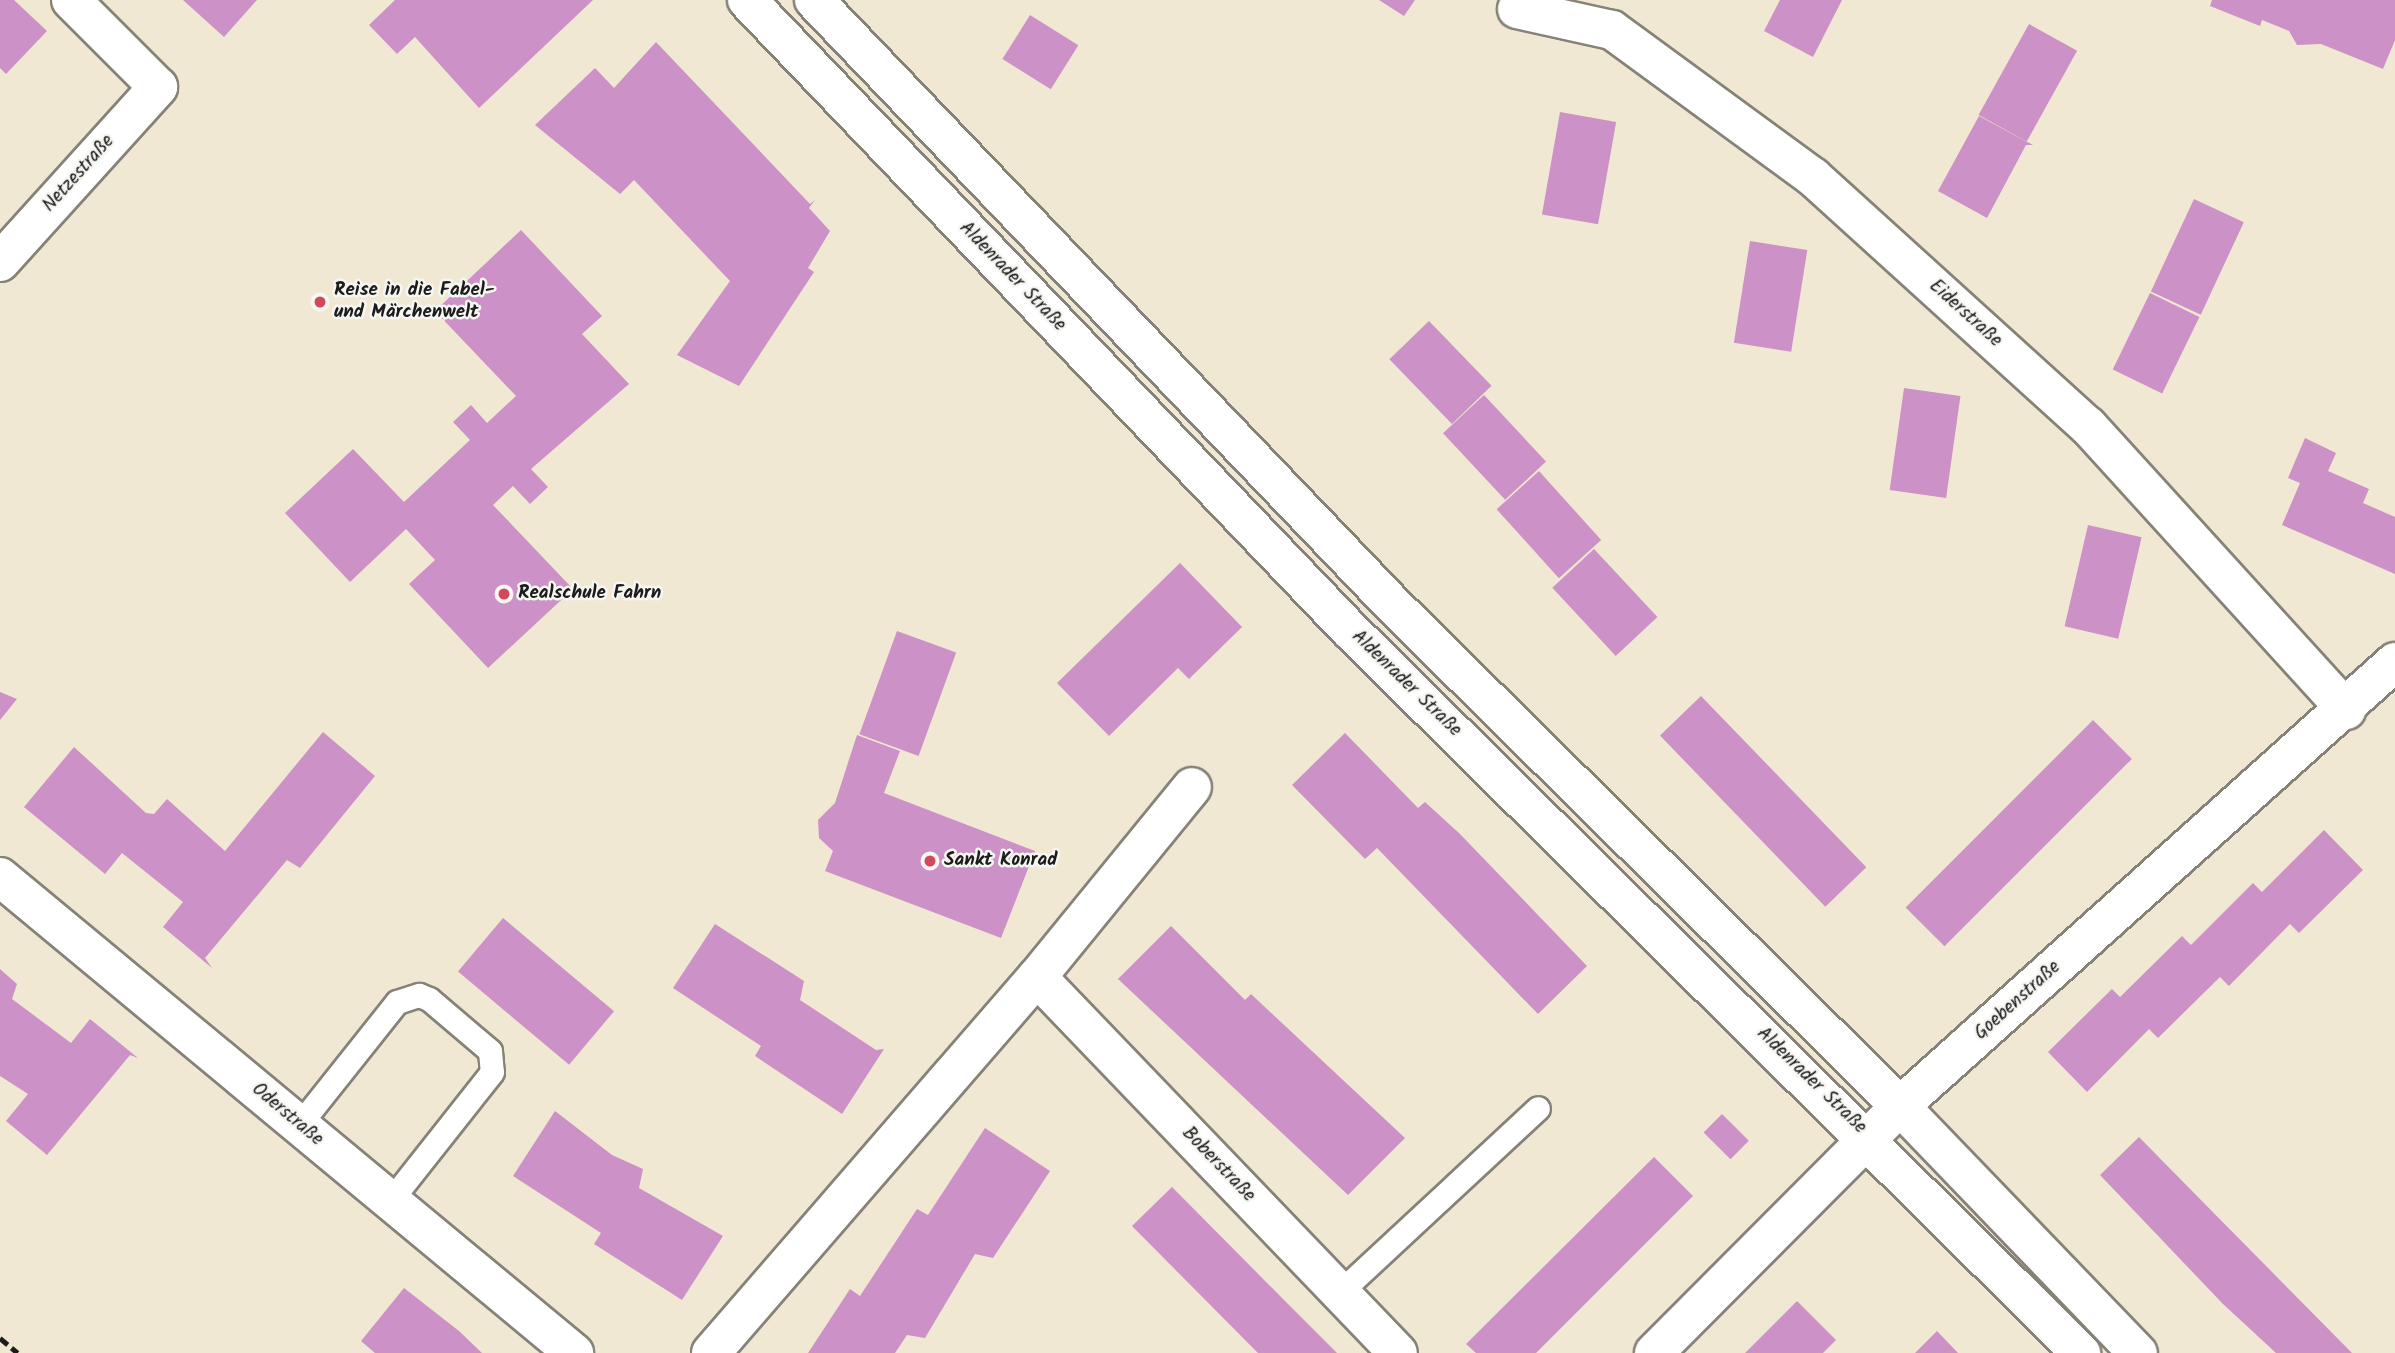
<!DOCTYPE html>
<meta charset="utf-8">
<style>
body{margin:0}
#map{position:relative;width:2395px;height:1353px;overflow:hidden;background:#f1e8d3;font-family:Kalam,sans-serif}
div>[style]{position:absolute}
.building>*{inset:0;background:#cc91c6;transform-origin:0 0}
.roads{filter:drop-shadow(2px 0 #868278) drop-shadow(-2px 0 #868278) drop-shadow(0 2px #868278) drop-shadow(0 -2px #868278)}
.service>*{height:23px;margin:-11.5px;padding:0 11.5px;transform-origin:11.5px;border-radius:11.5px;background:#fff}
.minor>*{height:38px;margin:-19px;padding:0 19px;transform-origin:19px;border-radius:19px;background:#fff}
.tertiary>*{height:38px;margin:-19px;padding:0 19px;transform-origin:19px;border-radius:19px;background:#fff}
.rail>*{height:5px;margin-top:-2.5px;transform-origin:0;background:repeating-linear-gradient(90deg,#1c1c1c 0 10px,transparent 0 15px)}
.dots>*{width:19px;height:19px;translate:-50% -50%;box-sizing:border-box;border:4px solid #f6f6f2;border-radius:50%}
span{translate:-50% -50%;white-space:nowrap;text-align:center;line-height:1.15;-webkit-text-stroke:5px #f6f6f2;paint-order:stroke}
.street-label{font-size:19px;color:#1c1c1c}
.poi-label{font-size:19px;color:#1c1c1c;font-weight:700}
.left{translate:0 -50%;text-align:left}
</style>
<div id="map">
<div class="building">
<div style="clip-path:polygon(0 0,14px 0,47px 31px,6px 74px,0 68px)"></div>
<div style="clip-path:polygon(183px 0,257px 0,224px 37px)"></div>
<div style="clip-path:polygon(395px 0,593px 0,479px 108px,415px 37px,397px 54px,369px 25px)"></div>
<div style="clip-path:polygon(1379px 0,1415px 0,1404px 16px)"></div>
<div style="clip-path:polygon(1780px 0,1842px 0,1813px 57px,1764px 31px)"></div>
<div style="clip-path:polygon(2212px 0,2395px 0,2395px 40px,2383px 69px,2321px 44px,2297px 45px,2289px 31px,2262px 20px,2260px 26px,2210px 6px)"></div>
<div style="left:1030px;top:15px;width:57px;height:52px;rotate:32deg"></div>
<div style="left:2029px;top:24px;width:55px;height:104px;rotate:29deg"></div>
<div style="clip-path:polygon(656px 42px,810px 204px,815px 200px,809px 208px,830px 231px,808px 268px,814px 272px,739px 386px,677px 355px,730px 281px,634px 180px,620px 194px,535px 125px,595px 68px,614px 88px)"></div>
<div style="left:1560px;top:112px;width:57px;height:104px;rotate:10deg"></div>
<div style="clip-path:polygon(1979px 116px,2033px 145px,2026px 145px,1987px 218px,1938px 191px)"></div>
<div style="left:2194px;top:199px;width:55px;height:102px;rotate:25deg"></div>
<div style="clip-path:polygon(521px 230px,602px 316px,582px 334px,629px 384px,531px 469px,548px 487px,530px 504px,513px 486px,493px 505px,573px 589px,488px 668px,409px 584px,435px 560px,406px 529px,350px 582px,285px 513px,353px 449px,404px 502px,470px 440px,453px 422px,471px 405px,487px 423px,516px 396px,435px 311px)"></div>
<div style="left:1750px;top:241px;width:58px;height:103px;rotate:9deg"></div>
<div style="left:2150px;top:293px;width:55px;height:85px;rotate:26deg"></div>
<div style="left:1429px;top:321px;width:90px;height:55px;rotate:46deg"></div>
<div style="left:1904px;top:388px;width:57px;height:103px;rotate:8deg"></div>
<div style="left:1484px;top:395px;width:91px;height:56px;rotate:47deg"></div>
<div style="clip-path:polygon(2305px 438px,2336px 453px,2328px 471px,2369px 489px,2363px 503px,2395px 517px,2395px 574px,2282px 525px,2300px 483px,2288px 478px)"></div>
<div style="left:1539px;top:471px;width:93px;height:57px;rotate:48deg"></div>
<div style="left:2088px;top:525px;width:55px;height:104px;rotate:13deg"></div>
<div style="left:1594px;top:549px;width:93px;height:57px;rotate:47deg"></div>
<div style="clip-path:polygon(1180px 563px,1242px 627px,1189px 679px,1178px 668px,1109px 736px,1057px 683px)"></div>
<div style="left:897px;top:631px;width:63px;height:110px;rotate:20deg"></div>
<div style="clip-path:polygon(0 692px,17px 699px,0 720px)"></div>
<div style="left:1701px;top:696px;width:238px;height:57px;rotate:46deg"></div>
<div style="left:2093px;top:720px;width:55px;height:265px;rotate:45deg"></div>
<div style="clip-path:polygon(323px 732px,375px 776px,300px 868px,287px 860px,205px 958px,212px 968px,163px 927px,183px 902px,122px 853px,105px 874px,24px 807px,74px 747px,146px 813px,154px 814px,167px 799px,225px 851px)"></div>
<div style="clip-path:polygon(1345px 733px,1418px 808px,1425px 802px,1460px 834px,1587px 966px,1538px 1014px,1377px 848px,1365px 859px,1292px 785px)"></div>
<div style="clip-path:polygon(857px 735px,900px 751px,884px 793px,1035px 851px,1001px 938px,825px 871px,833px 851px,819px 838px,818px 820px,835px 803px)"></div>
<div style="clip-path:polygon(2324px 830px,2363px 870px,2299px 933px,2290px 924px,2229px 986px,2220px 977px,2158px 1038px,2149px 1029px,2087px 1092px,2048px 1052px,2112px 989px,2120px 997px,2182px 936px,2191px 945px,2253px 883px,2262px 892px)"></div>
<div style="left:503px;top:918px;width:145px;height:70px;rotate:40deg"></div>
<div style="clip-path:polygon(715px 924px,804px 981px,800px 1000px,876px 1050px,884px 1049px,842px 1114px,755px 1056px,761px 1046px,673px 988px)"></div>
<div style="clip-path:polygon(1171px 926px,1245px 1000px,1251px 994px,1405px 1138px,1348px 1195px,1118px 979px)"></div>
<div style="clip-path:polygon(0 969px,17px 984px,12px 999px,71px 1043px,90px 1019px,138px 1058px,130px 1055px,47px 1155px,6px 1121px,28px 1094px,0 1076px)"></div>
<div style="clip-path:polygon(555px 1111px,612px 1155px,643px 1169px,639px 1188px,723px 1236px,682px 1300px,594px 1244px,601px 1233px,513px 1176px)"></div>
<div style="left:1722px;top:1114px;width:38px;height:26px;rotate:45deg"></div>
<div style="clip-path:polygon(985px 1128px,1050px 1171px,993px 1258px,975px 1254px,925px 1338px,907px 1335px,895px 1353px,808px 1353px,850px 1289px,860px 1296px,917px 1209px,928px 1215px)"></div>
<div style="clip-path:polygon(2139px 1137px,2194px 1193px,2352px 1353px,2276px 1353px,2223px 1304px,2100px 1175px)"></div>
<div style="clip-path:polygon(1654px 1157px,1693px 1196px,1536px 1353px,1476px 1353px,1466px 1344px)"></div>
<div style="clip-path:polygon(1172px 1187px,1285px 1301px,1337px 1353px,1258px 1353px,1246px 1341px,1132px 1226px)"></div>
<div style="clip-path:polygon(404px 1288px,459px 1331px,482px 1353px,375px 1353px,361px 1341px)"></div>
<div style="clip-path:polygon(1797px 1301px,1836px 1340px,1823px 1353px,1745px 1353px)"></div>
<div style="clip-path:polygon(1937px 1331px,1958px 1353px,1915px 1353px)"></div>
</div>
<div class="roads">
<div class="service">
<div style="left:299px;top:1125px;width:157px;rotate:-51.5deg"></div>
<div style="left:397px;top:1002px;width:23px;rotate:-18deg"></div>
<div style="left:419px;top:995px;width:11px;rotate:22deg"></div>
<div style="left:429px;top:999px;width:80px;rotate:40.4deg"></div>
<div style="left:490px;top:1051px;width:21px;rotate:85deg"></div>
<div style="left:492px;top:1072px;width:164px;rotate:128.3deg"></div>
<div style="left:1340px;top:1292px;width:270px;rotate:-42.9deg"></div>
</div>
<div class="minor">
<div style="left:1517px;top:9px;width:97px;rotate:12.5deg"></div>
<div style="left:1612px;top:30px;width:249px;rotate:36.2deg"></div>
<div style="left:1813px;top:177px;width:371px;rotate:42.2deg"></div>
<div style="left:2088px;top:426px;width:384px;rotate:47.7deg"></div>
<div style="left:0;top:262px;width:236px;rotate:-47.9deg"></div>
<div style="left:158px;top:87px;width:123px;rotate:-135deg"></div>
<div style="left:0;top:877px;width:746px;rotate:39.67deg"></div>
<div style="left:1037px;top:977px;width:521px;rotate:46.17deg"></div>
<div style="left:711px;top:1353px;width:498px;rotate:-49.1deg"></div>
<div style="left:1037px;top:977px;width:245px;rotate:-50.8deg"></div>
<div style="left:1654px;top:1353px;width:349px;rotate:-45.1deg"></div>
<div style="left:1900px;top:1106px;width:665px;rotate:-41.89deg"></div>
</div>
<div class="tertiary">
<div style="left:747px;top:0;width:871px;rotate:46.26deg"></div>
<div style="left:1349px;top:629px;width:1030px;rotate:44.69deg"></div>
<div style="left:814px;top:0;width:835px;rotate:46.26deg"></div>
<div style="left:1391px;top:603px;width:716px;rotate:44.66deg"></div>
<div style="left:1900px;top:1106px;width:343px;rotate:46.1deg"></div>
</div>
</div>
<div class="rail">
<div style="left:0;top:1338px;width:23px;rotate:40deg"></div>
</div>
<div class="dots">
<div style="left:320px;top:302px;background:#d1495b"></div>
<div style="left:504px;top:594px;background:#d1495b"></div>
<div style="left:930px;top:861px;background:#d1495b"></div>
</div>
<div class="street-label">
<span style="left:79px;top:174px;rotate:-48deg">Netzestraße</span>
<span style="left:1012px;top:277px;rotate:46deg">Aldenrader Straße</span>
<span style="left:1965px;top:314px;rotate:42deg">Eiderstraße</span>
<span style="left:1406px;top:684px;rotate:44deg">Aldenrader Straße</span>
<span style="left:2018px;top:1001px;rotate:-42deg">Goebenstraße</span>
<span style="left:1811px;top:1081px;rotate:44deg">Aldenrader Straße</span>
<span style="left:287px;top:1115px;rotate:40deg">Oderstraße</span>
<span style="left:1218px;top:1165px;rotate:46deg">Boberstraße</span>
</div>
<div class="poi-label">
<span class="left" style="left:334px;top:302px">Reise in die Fabel-<br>und Märchenwelt</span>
<span class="left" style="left:518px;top:594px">Realschule Fahrn</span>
<span class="left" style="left:944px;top:861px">Sankt Konrad</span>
</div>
</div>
